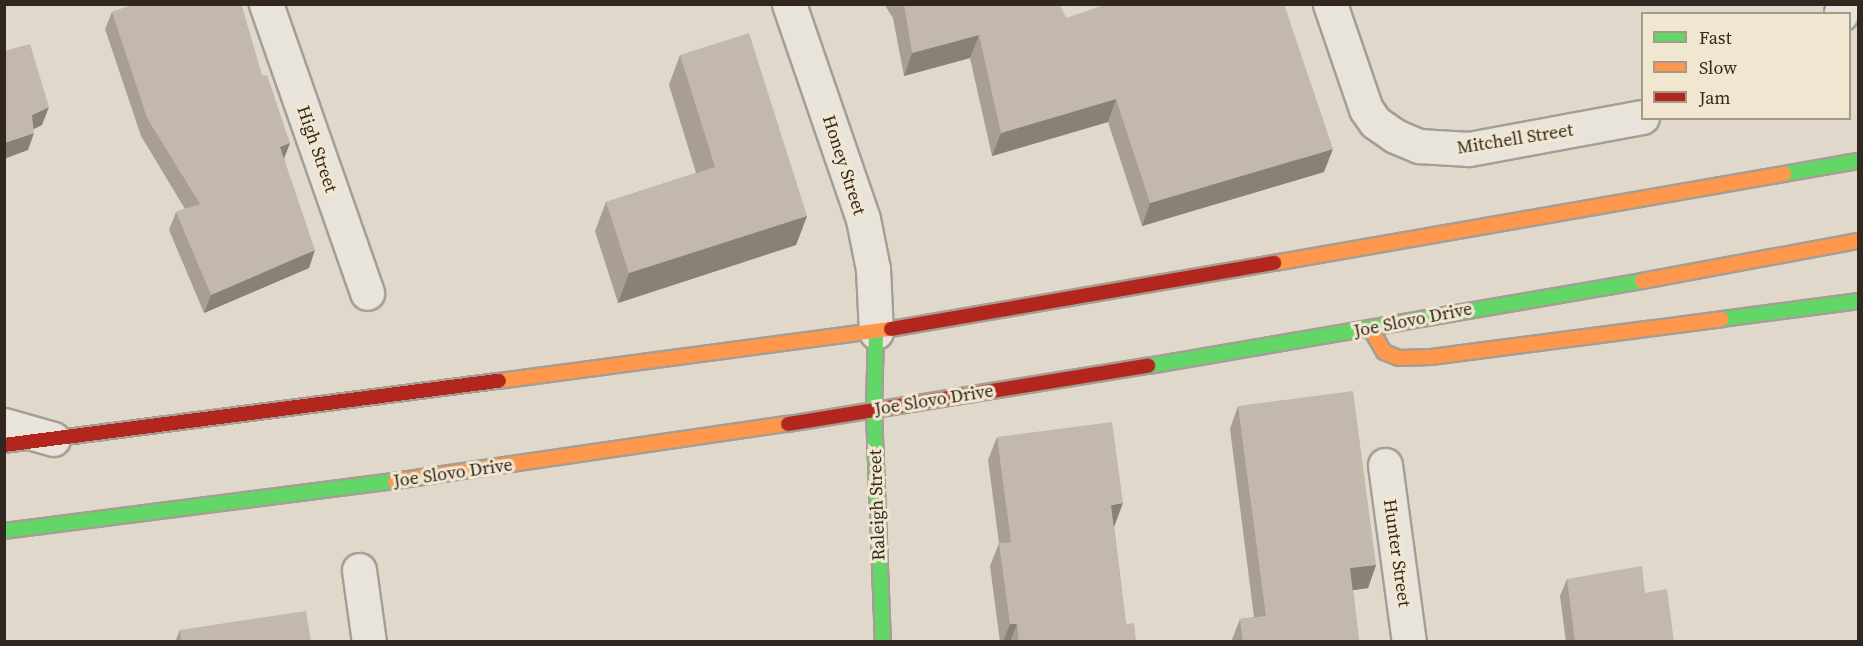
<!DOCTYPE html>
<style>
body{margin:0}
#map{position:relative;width:1863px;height:646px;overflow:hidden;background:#e0d9cb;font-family:"Source Serif 4",serif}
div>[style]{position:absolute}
.roads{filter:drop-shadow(2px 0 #a59e94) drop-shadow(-2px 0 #a59e94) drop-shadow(0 2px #a59e94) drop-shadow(0 -2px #a59e94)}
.street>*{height:33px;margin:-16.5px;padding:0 16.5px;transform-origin:16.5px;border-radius:16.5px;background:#e8e4dc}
.fast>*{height:14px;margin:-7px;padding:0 7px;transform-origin:7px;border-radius:7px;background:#63d668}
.slow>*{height:14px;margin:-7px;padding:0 7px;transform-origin:7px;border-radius:7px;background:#ff974d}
.jam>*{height:14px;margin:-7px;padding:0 7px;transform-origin:7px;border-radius:7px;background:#b3261e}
.wall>*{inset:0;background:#a89e94}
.shaded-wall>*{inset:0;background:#888178}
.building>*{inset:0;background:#c3b8ac}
span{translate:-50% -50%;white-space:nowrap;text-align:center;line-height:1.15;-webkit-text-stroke:6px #f1e7d1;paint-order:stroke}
.street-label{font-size:18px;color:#32271e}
.frame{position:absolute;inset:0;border:6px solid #32271e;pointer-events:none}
.legend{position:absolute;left:1641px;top:12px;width:210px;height:108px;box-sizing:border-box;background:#f1e7d1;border:2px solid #a59a89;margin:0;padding:8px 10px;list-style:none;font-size:18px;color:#32271e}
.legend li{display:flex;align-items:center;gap:12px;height:30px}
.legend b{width:30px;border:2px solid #a59a89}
</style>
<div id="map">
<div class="roads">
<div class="street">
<div style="left:266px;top:4px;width:306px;rotate:70.7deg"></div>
<div style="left:789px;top:4px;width:227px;rotate:71deg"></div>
<div style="left:863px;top:219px;width:51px;rotate:78.7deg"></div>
<div style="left:873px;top:269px;width:63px;rotate:87.3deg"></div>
<div style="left:1330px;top:4px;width:111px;rotate:71.1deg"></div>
<div style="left:1366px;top:109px;width:16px;rotate:55deg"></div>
<div style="left:1375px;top:122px;width:24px;rotate:35deg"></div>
<div style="left:1395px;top:136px;width:26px;rotate:23deg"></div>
<div style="left:1419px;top:146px;width:50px;rotate:3.4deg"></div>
<div style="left:1469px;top:149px;width:176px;rotate:-10.5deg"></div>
<div style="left:1841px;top:14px;width:10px;rotate:-84deg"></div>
<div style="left:4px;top:425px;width:51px;rotate:15.9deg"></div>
<div style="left:1385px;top:465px;width:179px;rotate:82.3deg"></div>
<div style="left:359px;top:570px;width:73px;rotate:82.1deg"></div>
</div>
<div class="fast">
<div style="left:1784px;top:174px;width:75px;rotate:-10deg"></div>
<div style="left:1722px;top:319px;width:137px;rotate:-7.5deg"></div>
<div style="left:876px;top:332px;width:79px;rotate:91.5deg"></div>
<div style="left:874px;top:411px;width:231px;rotate:87.8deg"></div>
<div style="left:1148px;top:366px;width:501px;rotate:-9.76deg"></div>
<div style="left:4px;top:531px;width:394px;rotate:-7.3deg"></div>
</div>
<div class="slow">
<div style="left:1274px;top:263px;width:518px;rotate:-9.9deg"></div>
<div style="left:1642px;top:281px;width:220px;rotate:-10.5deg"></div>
<div style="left:1371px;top:330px;width:26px;rotate:59deg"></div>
<div style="left:1384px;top:352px;width:16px;rotate:22deg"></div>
<div style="left:1399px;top:358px;width:32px;rotate:-2deg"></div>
<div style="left:1431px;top:357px;width:293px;rotate:-7.4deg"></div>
<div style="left:499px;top:381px;width:395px;rotate:-7.6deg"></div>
<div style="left:395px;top:481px;width:397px;rotate:-8.3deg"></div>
</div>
<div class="jam">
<div style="left:891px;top:329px;width:389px;rotate:-9.8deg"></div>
<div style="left:788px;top:424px;width:365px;rotate:-9.2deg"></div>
<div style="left:4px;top:445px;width:499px;rotate:-7.4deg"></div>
</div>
</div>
<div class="wall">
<div style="clip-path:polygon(130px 4px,241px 4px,262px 76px,290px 143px,284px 158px,309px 268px,204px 313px,169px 230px,176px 212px,185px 209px,141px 136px,105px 29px,112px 12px,131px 6px)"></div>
<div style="clip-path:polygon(884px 4px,1059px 4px,1066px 18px,1324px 172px,1142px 226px,1108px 122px,992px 156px,970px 58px,904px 76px,893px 18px)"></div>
<div style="clip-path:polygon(680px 55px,807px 216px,796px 245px,618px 303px,595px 231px,606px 202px,696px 173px,669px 85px)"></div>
<div style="clip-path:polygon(1238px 406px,1376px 565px,1368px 588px,1353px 590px,1359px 642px,1231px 642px,1240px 619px,1254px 617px,1230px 429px)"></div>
<div style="clip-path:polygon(997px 437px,1114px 527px,1126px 624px,1136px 642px,1000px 642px,990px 566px,999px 543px,988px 460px)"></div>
<div style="clip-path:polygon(1567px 579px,1645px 593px,1674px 642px,1566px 642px,1560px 596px)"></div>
<div style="clip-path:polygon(180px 630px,311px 642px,175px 642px)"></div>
</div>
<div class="shaded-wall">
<div style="clip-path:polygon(979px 35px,970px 58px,904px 76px,912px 53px)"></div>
<div style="clip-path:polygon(1116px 99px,1108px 122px,992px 156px,1001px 133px)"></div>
<div style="clip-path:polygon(49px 107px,42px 125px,26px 133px,32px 115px)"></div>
<div style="clip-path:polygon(34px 133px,28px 150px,4px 159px,4px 143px)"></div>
<div style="clip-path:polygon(290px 143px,283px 161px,280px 147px)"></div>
<div style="clip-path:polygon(1333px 149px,1324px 172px,1142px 226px,1150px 203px)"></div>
<div style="clip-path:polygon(807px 216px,796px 245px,618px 303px,629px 273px)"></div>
<div style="clip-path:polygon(315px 250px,309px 268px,204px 313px,211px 295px)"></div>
<div style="clip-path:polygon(1123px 503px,1114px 527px,1102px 528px,1111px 505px)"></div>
<div style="clip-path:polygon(1376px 565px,1368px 588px,1341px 592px,1350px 568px)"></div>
<div style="clip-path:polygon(1010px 624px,1017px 624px,1010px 642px,1003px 642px)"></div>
</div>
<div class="building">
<div style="clip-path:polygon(134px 4px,241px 4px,262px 76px,267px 75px,290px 143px,280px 147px,315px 250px,211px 295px,176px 212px,200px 204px,147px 118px,112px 12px)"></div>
<div style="clip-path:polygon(904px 4px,1059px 4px,1066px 18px,1107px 4px,1284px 4px,1333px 149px,1150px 203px,1116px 99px,1001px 133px,979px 35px,912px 53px)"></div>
<div style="clip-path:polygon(749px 33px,807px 216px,629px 273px,606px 202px,715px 167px,680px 55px)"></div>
<div style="clip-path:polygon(30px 44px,49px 107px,32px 115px,34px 133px,4px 143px,4px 51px)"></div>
<div style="clip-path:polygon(1353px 391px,1376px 565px,1350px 568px,1359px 642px,1243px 642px,1240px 619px,1266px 616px,1238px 406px)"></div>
<div style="clip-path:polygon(1112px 422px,1123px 503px,1111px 505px,1126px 624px,1134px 623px,1136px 642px,1019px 642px,1017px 624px,1010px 624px,999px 543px,1011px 542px,997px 437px)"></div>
<div style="clip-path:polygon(1642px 566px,1645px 593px,1667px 589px,1674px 642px,1575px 642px,1567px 579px)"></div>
<div style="clip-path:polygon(306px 611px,311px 642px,181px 642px,180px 630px)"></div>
</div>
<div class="street-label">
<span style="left:1515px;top:139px;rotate:-9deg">Mitchell Street</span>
<span style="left:317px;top:149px;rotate:71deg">High Street</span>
<span style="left:844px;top:165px;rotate:72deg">Honey Street</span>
<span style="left:1413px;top:320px;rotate:-11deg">Joe Slovo Drive</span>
<span style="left:934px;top:400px;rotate:-9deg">Joe Slovo Drive</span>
<span style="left:453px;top:473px;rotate:-8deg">Joe Slovo Drive</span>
<span style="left:877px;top:505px;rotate:-92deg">Raleigh Street</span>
<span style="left:1397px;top:553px;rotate:82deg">Hunter Street</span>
</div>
<div class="frame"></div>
<ul class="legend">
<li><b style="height:8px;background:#63d668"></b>Fast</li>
<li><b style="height:8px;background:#ff974d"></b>Slow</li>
<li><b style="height:8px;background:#b3261e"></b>Jam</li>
</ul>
</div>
